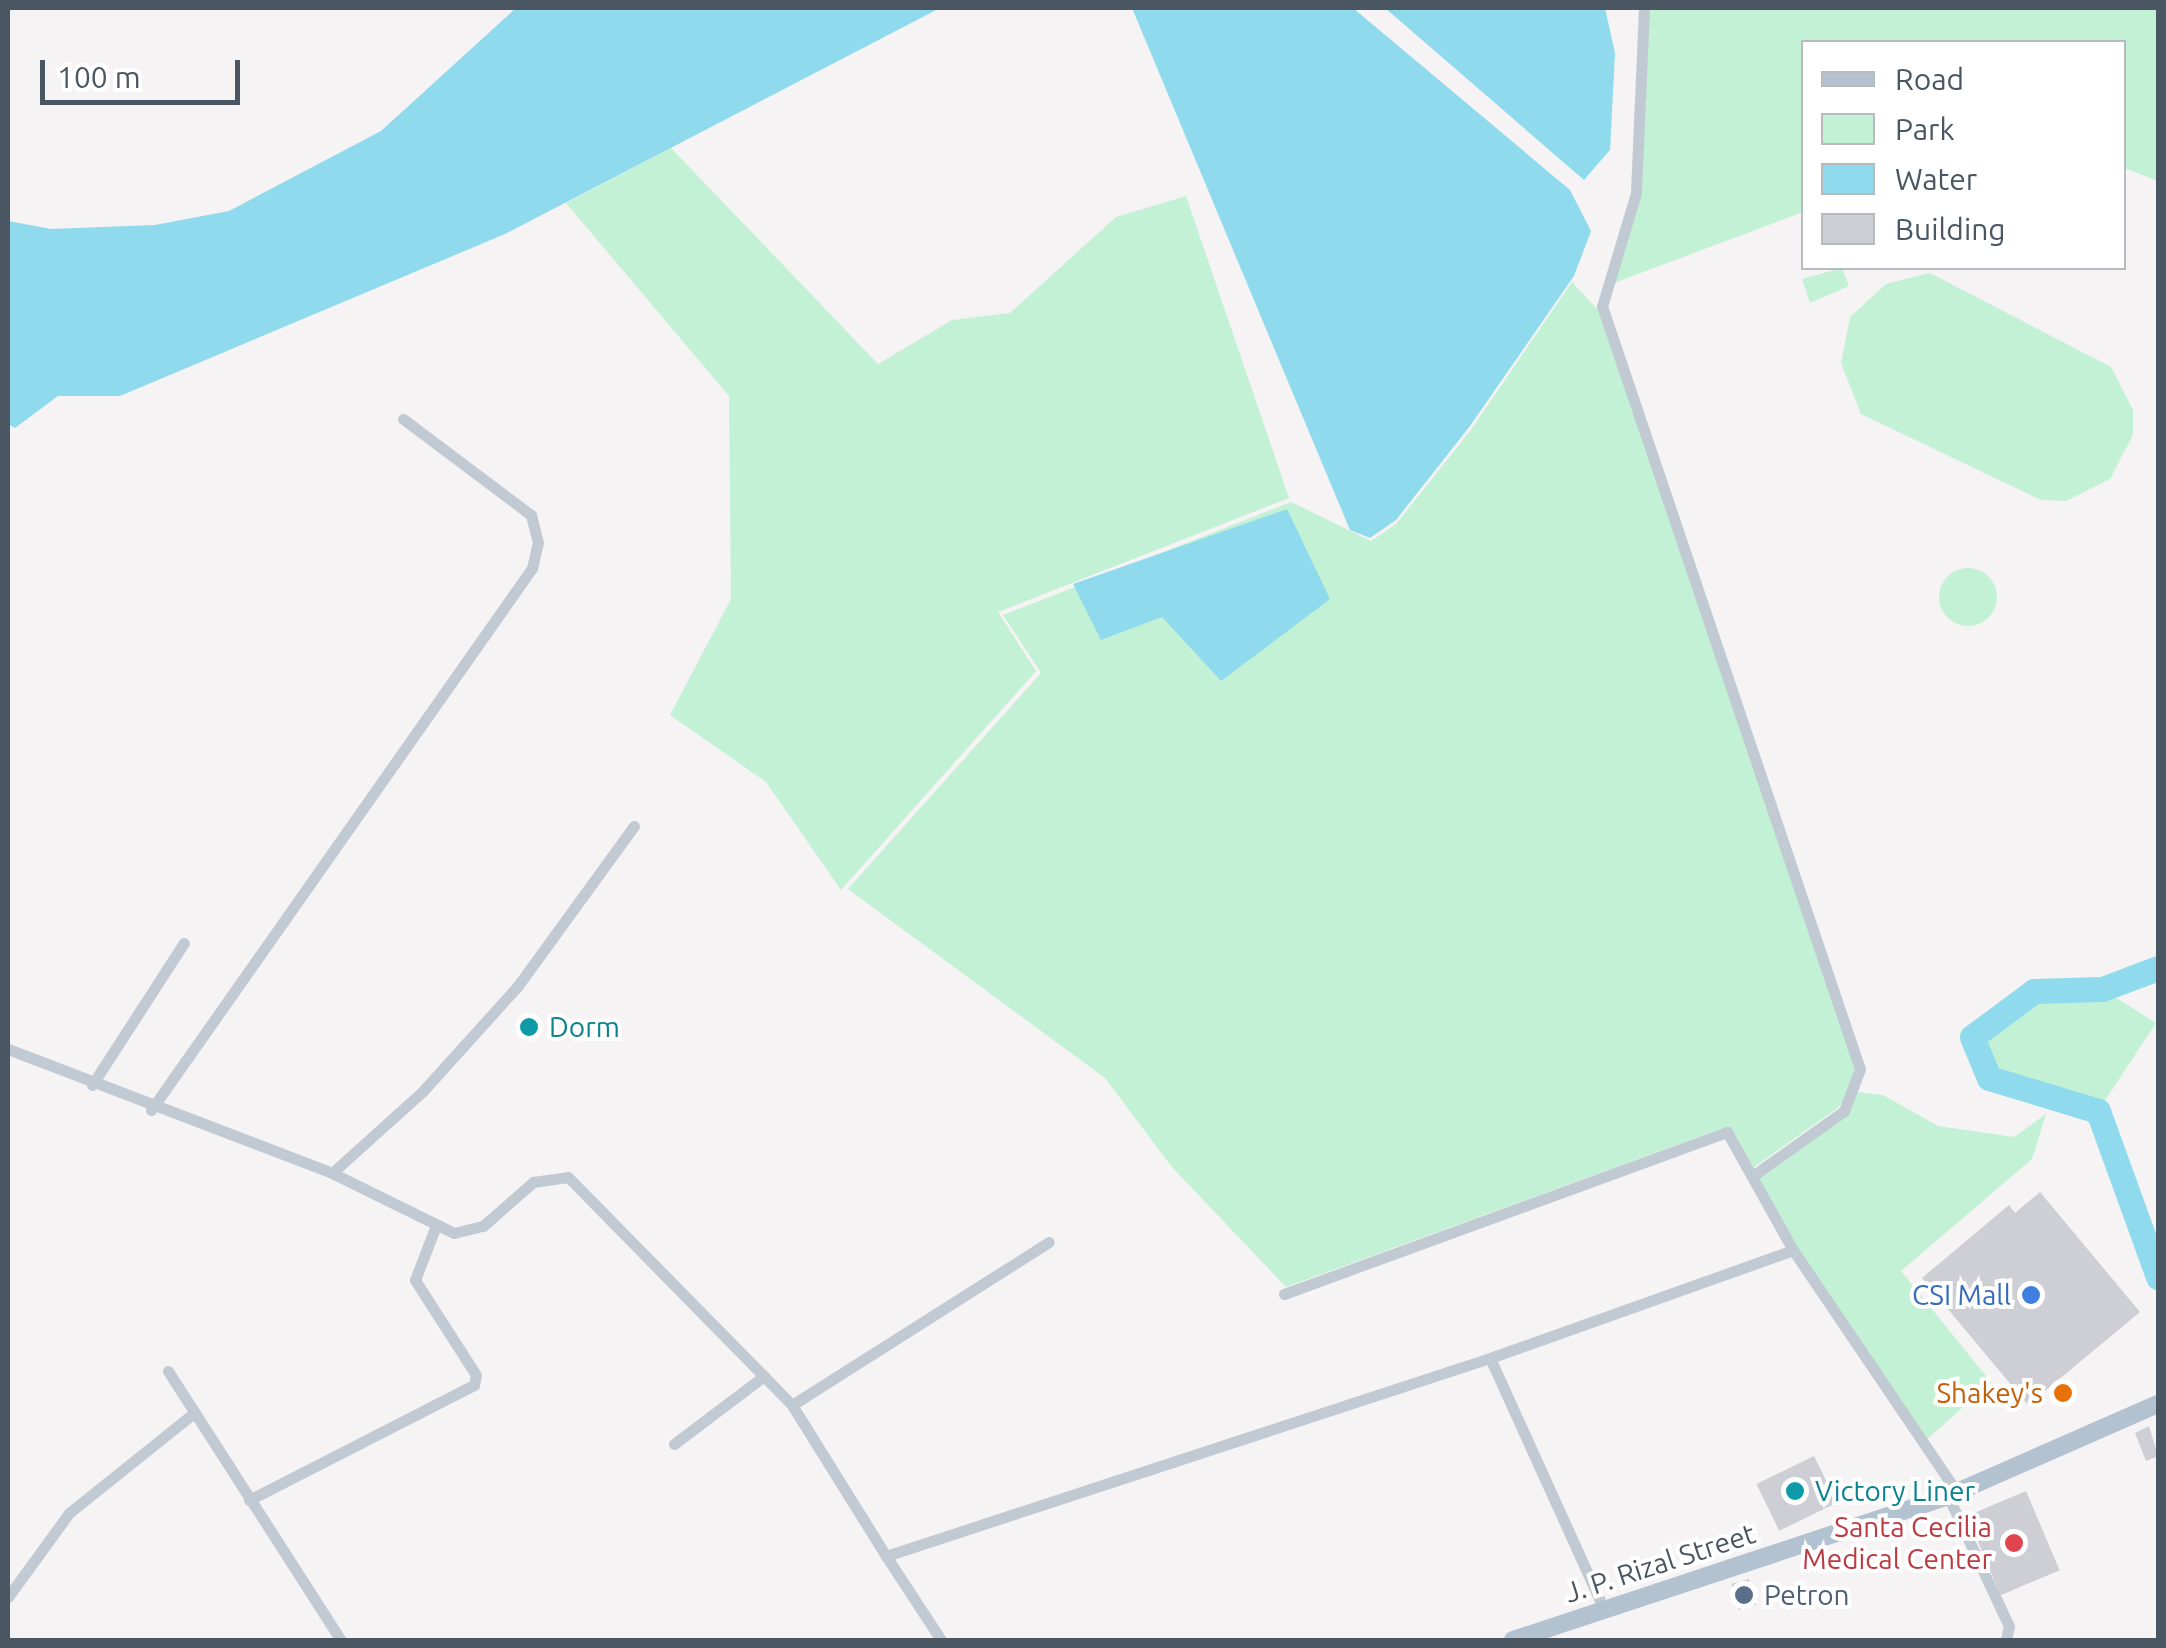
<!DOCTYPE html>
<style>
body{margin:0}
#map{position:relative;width:2166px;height:1648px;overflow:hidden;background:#f5f3f3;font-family:Ubuntu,sans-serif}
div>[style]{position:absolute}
.green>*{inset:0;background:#c3f1d5}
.round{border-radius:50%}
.water>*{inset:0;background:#90daee}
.river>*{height:25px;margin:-12.5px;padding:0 12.5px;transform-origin:12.5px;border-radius:12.5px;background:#90daee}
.building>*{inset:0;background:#cdcfd5;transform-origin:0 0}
.street>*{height:11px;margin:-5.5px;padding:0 5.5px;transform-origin:5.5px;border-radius:5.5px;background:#c1cad2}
.primary>*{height:18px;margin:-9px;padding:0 9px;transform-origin:9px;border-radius:9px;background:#b3c2d1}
.dots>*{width:28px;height:28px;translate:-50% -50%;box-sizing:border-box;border:5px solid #fff;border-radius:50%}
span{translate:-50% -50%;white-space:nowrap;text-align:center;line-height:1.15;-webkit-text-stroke:8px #fff;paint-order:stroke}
.culture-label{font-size:28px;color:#0d838f}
.left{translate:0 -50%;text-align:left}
.shop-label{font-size:28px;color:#366cbe}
.right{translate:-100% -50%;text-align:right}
.food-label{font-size:28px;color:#c56008}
.health-label{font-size:28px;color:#be3a42}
.street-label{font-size:28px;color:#4a5661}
.service-label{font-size:28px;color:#4e5e75}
.frame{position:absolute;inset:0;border:10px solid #4a5661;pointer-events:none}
.legend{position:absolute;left:1801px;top:40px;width:325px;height:230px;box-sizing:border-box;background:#fff;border:2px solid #b7bbc0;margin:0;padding:12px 18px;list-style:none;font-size:30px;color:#4a5661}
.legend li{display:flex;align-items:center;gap:20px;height:50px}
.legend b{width:50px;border:2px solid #b7bbc0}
.scale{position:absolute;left:40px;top:60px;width:200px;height:45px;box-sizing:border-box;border:5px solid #4a5661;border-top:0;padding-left:12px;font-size:30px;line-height:35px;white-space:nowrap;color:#4a5661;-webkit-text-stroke:8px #fff;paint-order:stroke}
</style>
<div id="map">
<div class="green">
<div style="clip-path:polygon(1644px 8px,2158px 8px,2158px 181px,2124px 168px,2124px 42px,1804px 42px,1803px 212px,1606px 286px,1636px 193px)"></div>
<div style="clip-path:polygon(671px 148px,878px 364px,952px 320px,1010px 313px,1116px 217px,1186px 196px,1289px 498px,998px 612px,1036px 671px,841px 890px,766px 782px,670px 715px,731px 599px,729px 396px,566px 203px)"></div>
<div style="clip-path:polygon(1842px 268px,1849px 286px,1810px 303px,1802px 279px)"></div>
<div style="clip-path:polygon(1930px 273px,2111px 367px,2133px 410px,2133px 435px,2110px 479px,2066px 501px,2041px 500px,1861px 414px,1841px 363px,1850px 317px,1886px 284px)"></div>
<div style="clip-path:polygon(1572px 282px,1600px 312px,1855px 1066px,1851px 1088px,1839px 1107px,1750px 1170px,1723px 1128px,1286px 1287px,1171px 1166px,1105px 1078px,848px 889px,1041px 673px,1003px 615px,1291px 502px,1371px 541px,1396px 524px,1470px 431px)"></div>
<div class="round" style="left:1939px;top:568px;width:58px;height:58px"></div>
<div style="clip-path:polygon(2102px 989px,2156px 1023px,2098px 1111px,2059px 1093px,2010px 1088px,1975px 1058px,1972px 1037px,2011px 1002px,2034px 991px)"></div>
<div style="clip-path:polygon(1857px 1092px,1883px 1095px,1938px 1126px,2014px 1137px,2046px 1114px,2032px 1159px,1901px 1271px,1991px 1382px,1924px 1442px,1793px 1250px,1754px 1175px,1844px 1111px)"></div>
</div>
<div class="water">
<div style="clip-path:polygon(516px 8px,940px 8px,505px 234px,120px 396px,58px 396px,15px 428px,8px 424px,8px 221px,51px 229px,155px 225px,229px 211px,381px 131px)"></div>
<div style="clip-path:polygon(1132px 8px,1353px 8px,1570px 190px,1591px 231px,1574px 276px,1470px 426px,1396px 520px,1370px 538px,1350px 530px)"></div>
<div style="clip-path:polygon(1385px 8px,1605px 8px,1615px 53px,1610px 150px,1584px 180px)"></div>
<div style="clip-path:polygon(1287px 509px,1330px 599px,1221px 681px,1162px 617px,1101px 640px,1073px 584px)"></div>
</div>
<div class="river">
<div style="left:2158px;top:968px;width:60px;rotate:159.4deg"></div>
<div style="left:2102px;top:989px;width:68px;rotate:178.3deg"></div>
<div style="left:2034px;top:991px;width:77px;rotate:143.4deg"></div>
<div style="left:1972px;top:1037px;width:44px;rotate:67.5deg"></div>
<div style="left:1989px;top:1078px;width:114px;rotate:16.8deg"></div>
<div style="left:2098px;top:1111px;width:177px;rotate:70.1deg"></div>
</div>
<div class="building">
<div style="clip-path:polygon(2040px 1192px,2140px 1312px,2028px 1405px,1922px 1278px,2009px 1205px,2015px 1213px)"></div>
<div style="clip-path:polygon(2149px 1426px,2158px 1456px,2146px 1461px,2135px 1433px)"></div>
<div style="left:1814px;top:1456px;width:52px;height:64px;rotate:64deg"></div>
<div style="left:2026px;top:1491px;width:86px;height:64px;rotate:67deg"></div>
<div style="left:1749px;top:1579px;width:27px;height:18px;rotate:75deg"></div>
</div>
<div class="street">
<div style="left:1644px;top:8px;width:185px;rotate:92.5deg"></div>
<div style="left:1636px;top:193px;width:118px;rotate:106.7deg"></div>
<div style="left:1602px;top:306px;width:805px;rotate:71.32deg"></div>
<div style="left:1860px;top:1069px;width:45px;rotate:110.9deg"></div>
<div style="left:1844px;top:1111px;width:110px;rotate:144.6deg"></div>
<div style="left:8px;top:1049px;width:347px;rotate:20.9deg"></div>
<div style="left:332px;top:1173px;width:136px;rotate:26.2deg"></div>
<div style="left:454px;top:1233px;width:30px;rotate:-14deg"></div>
<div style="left:483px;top:1226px;width:67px;rotate:-41.3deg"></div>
<div style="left:533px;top:1182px;width:35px;rotate:-8deg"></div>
<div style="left:568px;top:1177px;width:320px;rotate:45.5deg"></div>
<div style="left:792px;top:1405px;width:178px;rotate:58.1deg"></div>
<div style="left:92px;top:1085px;width:169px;rotate:-57.1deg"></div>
<div style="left:151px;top:1110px;width:663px;rotate:-54.89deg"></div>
<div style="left:532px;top:568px;width:26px;rotate:-77deg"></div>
<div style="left:538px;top:543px;width:29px;rotate:-104deg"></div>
<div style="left:531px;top:515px;width:160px;rotate:-143.1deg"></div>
<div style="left:332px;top:1173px;width:121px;rotate:-42deg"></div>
<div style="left:422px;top:1092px;width:142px;rotate:-47.9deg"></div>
<div style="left:517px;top:987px;width:199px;rotate:-54deg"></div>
<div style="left:1284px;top:1294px;width:472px;rotate:-20.1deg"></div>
<div style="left:1727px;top:1132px;width:135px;rotate:60.8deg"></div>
<div style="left:1793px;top:1250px;width:292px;rotate:55.9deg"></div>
<div style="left:1490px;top:1358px;width:278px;rotate:65.6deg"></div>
<div style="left:168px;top:1371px;width:320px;rotate:57.3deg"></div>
<div style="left:792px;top:1405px;width:304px;rotate:-32.4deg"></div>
<div style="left:674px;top:1444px;width:113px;rotate:-37.1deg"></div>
<div style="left:1948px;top:1496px;width:144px;rotate:64.9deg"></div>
<div style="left:2009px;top:1626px;width:14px;rotate:102deg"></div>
<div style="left:249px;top:1500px;width:253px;rotate:-27.1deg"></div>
<div style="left:474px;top:1385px;width:10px;rotate:-79deg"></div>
<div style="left:476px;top:1375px;width:113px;rotate:-122.7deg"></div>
<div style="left:415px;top:1280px;width:56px;rotate:-69deg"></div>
<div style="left:8px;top:1597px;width:104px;rotate:-54deg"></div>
<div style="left:69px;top:1513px;width:160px;rotate:-38.7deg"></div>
<div style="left:941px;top:1640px;width:100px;rotate:-123.2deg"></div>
<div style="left:886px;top:1556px;width:636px;rotate:-18.15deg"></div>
<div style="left:1490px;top:1358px;width:322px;rotate:-19.6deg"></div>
</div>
<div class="primary">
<div style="left:1513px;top:1640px;width:458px;rotate:-18.3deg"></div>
<div style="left:1948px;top:1496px;width:229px;rotate:-23.7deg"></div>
</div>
<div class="dots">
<div style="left:529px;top:1027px;background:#0f9aa8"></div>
<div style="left:2031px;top:1295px;background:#3f7fe0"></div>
<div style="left:2063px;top:1393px;background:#e8710a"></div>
<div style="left:1795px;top:1491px;background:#0f9aa8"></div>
<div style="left:2014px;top:1543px;background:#e0444e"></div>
<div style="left:1744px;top:1595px;background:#5c6f8a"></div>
</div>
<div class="culture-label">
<span class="left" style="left:549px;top:1027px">Dorm</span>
<span class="left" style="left:1815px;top:1491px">Victory Liner</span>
</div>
<div class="shop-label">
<span class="right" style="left:2011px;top:1295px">CSI Mall</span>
</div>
<div class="food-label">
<span class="right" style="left:2043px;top:1393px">Shakey's</span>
</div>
<div class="health-label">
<span class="right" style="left:1992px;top:1543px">Santa Cecilia<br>Medical Center</span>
</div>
<div class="street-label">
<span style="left:1660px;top:1563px;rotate:-18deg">J. P. Rizal Street</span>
</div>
<div class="service-label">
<span class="left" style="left:1764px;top:1595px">Petron</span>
</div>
<div class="frame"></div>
<ul class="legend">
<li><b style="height:12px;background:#b3c2d1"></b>Road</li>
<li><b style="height:28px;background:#c3f1d5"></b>Park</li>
<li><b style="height:28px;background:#90daee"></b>Water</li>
<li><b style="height:28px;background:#cdcfd5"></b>Building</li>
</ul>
<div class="scale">100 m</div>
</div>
